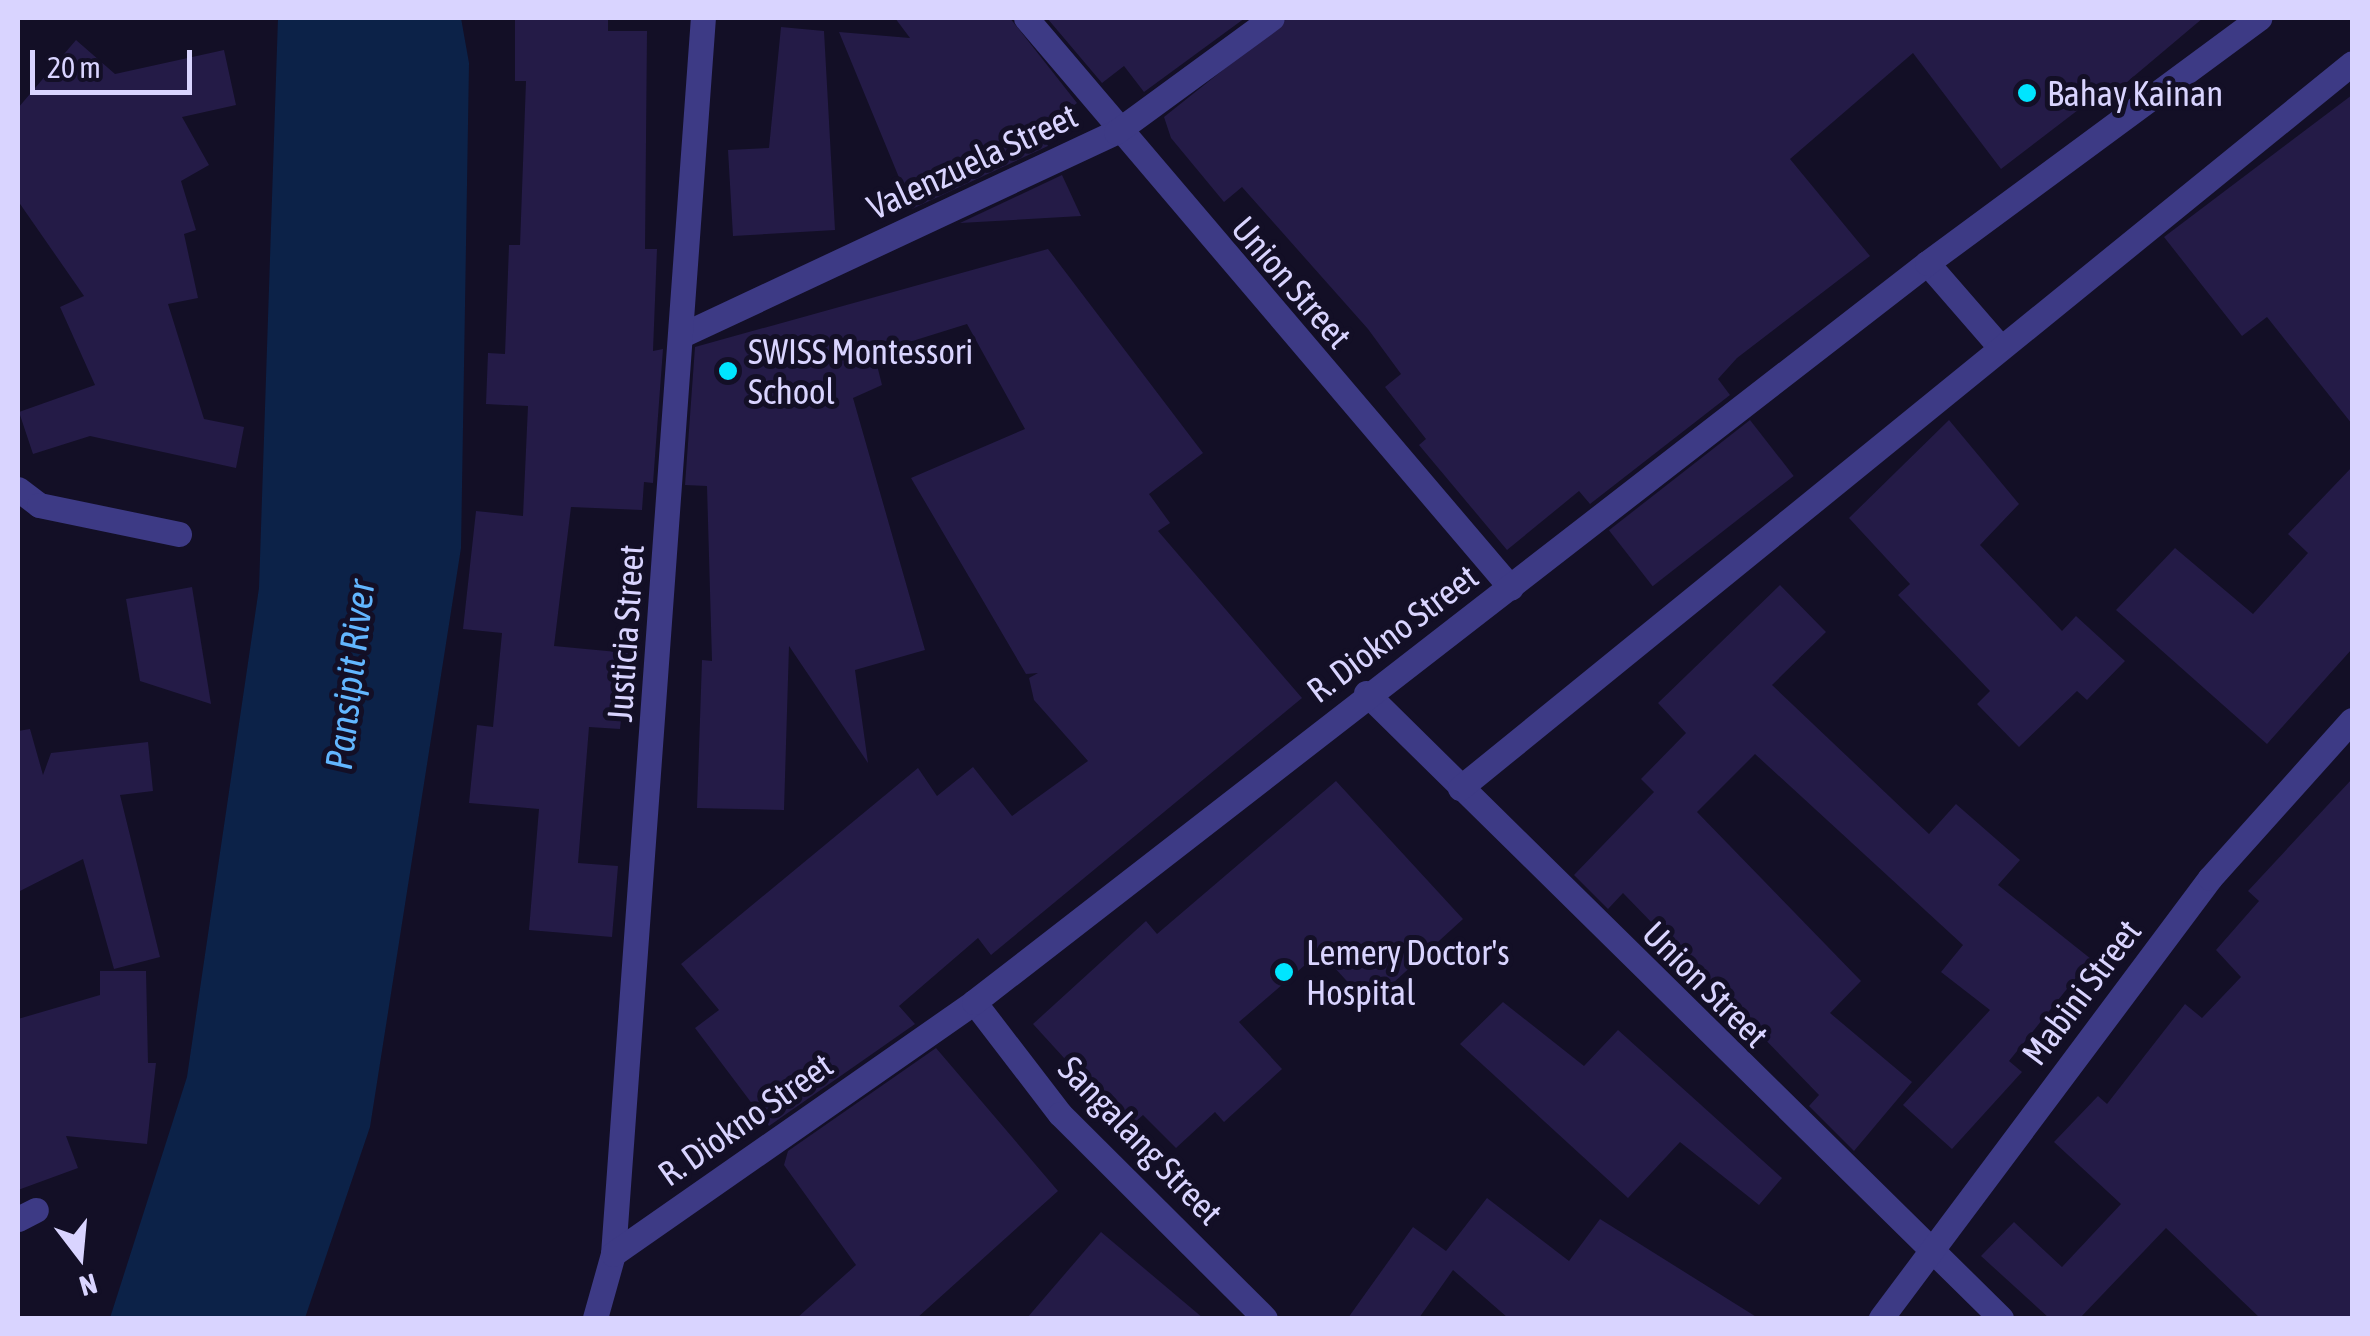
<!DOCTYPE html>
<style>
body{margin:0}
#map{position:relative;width:2370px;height:1336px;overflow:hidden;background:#130f26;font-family:"Asap Condensed",sans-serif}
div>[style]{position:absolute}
.water>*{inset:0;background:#0c2248}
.building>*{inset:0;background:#241b47;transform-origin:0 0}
.street>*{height:25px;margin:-12.5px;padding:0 12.5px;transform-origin:12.5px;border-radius:12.5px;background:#3d3a85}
.dots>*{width:28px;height:28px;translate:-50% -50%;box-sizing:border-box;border:5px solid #130f26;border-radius:50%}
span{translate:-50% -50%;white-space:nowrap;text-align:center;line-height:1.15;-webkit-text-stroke:10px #130f26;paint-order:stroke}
.poi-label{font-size:35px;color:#d9d4ff}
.left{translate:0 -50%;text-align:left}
.street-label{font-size:35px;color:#d9d4ff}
.water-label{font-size:38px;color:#62b6ff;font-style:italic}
.frame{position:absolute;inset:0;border:20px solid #d9d4ff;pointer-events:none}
.north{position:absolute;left:30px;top:1206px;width:100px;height:100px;-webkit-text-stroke:8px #130f26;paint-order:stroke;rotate:164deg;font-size:28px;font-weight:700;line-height:40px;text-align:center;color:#d9d4ff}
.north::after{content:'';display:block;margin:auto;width:35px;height:45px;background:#d9d4ff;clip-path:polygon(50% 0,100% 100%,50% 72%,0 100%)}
.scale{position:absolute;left:30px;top:50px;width:162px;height:45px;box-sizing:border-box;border:5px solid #d9d4ff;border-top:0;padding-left:12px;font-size:30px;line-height:35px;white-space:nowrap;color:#d9d4ff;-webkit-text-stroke:8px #130f26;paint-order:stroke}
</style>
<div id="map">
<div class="water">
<div style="clip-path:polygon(278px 18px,461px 18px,469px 63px,461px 548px,370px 1127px,305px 1318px,110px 1318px,187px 1077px,259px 588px)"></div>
</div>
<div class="building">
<div style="clip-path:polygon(515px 18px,608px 18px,608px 31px,647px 31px,645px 249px,657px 249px,653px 351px,663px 349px,653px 483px,644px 482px,642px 510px,571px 507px,554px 646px,628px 653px,620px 729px,589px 727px,578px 863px,618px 866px,612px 937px,529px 930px,539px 809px,469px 803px,477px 725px,493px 727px,502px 633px,463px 629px,476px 511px,523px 516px,528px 406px,486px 404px,488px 353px,505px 354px,509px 245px,520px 245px,526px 81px,515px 81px)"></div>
<div style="clip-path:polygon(895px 18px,1010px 18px,1077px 103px,1041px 131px,1048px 146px,912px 209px,839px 32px,910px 38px)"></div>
<div style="clip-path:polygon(1047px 18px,1245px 18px,1144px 92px,1124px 66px,1102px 83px)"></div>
<div style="clip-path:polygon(1288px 18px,2203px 18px,2101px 104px,2095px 97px,2001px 169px,1913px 53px,1790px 159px,1870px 256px,1737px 358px,1718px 379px,1730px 395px,1590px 504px,1579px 491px,1507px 550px,1419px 445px,1426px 439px,1385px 387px,1401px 374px,1368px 329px,1242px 187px,1224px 202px,1171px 138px,1164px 117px)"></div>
<div style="clip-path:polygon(781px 27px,824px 31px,835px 230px,733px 236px,728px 150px,769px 148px)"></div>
<div style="clip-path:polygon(76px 40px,115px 74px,224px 50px,236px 105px,182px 117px,209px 165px,181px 181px,196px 230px,184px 234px,198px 298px,168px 304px,204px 419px,244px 427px,236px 468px,90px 436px,33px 454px,19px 412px,95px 385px,60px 307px,84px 296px,18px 201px,18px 108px)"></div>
<div style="clip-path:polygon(2352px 95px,2352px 424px,2267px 317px,2242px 336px,2164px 237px)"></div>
<div style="clip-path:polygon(1062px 175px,1081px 216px,960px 223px)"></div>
<div style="clip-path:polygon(1048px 249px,1203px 453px,1149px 494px,1170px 523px,1158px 531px,1302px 698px,991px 955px,978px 938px,899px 1006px,915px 1024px,769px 1126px,695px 1028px,719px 1010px,681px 964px,918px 768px,937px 796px,973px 767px,1012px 816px,1088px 761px,1034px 700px,1029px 678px,1038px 673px,1026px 674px,911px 478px,1025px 429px,967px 324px,874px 353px,882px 385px,853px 398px,925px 650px,855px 670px,868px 763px,789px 646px,784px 810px,697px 808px,702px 660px,712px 661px,707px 486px,685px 485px,695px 347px)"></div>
<div style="left:1750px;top:420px;width:71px;height:179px;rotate:52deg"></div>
<div style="clip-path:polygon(1949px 420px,2019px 504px,1980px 545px,2062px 631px,2076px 616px,2125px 661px,2087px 700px,2077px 691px,2019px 747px,1977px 704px,1990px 691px,1898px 595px,1910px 584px,1849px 518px)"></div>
<div style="clip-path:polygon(2352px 467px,2352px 649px,2267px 744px,2116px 610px,2175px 548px,2253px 614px,2308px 553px,2288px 534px)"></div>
<div style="clip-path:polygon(1780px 585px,1826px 632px,1772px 685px,1929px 834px,1956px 804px,2020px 860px,1998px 885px,2091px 959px,2009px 1061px,2022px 1072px,1952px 1149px,1903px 1105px,1990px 1010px,1941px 972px,1963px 945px,1755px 754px,1697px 812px,1861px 981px,1830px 1013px,1912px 1082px,1854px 1151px,1809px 1106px,1819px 1095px,1623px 893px,1608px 909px,1574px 875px,1654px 792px,1641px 779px,1686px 733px,1658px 703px)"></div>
<div style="clip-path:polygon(192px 587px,211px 704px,140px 681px,126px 599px)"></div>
<div style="clip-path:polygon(30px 729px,43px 775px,51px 753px,148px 742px,153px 791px,120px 795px,160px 957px,114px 969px,83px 859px,18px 892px,18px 731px)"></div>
<div style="clip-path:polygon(2352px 779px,2352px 1318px,2260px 1318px,2166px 1228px,2080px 1318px,2049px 1318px,1981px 1256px,2014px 1222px,2062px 1267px,2121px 1204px,2054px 1142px,2098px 1096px,2107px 1104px,2185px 1004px,2202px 1018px,2241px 977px,2216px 950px,2259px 901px,2248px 891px)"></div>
<div style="clip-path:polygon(1336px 781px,1463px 919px,1369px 1005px,1320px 952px,1239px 1022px,1282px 1069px,1224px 1122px,1215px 1112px,1176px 1148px,1143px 1115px,1128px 1128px,1033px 1024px,1146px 921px,1157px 934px)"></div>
<div style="clip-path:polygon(100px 971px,146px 971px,148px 1063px,156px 1063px,147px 1144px,66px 1136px,78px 1168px,18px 1190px,18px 1019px,100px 995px)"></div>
<div style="clip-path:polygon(1503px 1002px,1584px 1066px,1618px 1030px,1782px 1178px,1759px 1205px,1680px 1142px,1628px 1198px,1460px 1044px)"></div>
<div style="clip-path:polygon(936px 1048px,1058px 1191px,917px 1318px,797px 1318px,856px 1265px,784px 1165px,788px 1151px)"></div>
<div style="clip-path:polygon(1487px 1198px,1569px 1261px,1600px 1219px,1758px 1318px,1508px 1318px,1453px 1270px,1419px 1318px,1348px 1318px,1413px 1227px,1446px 1251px)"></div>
<div style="clip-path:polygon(1101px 1232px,1203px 1318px,1027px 1318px)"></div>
</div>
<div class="street">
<div style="left:1026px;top:18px;width:748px;rotate:49.61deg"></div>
<div style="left:1927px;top:263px;width:111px;rotate:49deg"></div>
<div style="left:682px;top:335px;width:479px;rotate:-25.1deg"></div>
<div style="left:1116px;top:132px;width:193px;rotate:-36.2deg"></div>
<div style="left:18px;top:489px;width:26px;rotate:37deg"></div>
<div style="left:39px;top:505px;width:143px;rotate:11.7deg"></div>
<div style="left:1366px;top:693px;width:891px;rotate:44.55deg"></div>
<div style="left:1460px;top:788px;width:1149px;rotate:-39.1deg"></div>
<div style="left:974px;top:1002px;width:141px;rotate:52.5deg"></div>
<div style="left:1060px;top:1114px;width:289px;rotate:44.9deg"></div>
<div style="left:18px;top:1219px;width:20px;rotate:-27deg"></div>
<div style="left:613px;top:1254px;width:1239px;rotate:-85.84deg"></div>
<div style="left:595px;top:1318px;width:66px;rotate:-74.3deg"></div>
<div style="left:613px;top:1254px;width:440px;rotate:-34.9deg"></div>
<div style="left:974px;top:1002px;width:1206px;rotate:-37.79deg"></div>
<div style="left:1927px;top:263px;width:413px;rotate:-36.4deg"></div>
<div style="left:1881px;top:1318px;width:549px;rotate:-53.21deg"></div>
<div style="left:2210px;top:878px;width:212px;rotate:-48.1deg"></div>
</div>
<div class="dots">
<div style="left:2027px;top:93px;background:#00e5ff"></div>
<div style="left:728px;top:371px;background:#00e5ff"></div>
<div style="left:1284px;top:972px;background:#00e5ff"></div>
</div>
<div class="poi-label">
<span class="left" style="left:2047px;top:93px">Bahay Kainan</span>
<span class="left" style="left:748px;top:371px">SWISS Montessori<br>School</span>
<span class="left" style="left:1306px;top:972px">Lemery Doctor's<br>Hospital</span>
</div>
<div class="street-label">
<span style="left:972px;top:161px;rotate:-25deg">Valenzuela Street</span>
<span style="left:1292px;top:282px;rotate:49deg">Union Street</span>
<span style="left:625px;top:633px;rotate:-86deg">Justicia Street</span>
<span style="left:1392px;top:633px;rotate:-37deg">R. Diokno Street</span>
<span style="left:1706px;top:984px;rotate:45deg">Union Street</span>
<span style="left:2081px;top:992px;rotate:-53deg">Mabini Street</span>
<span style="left:745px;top:1119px;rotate:-35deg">R. Diokno Street</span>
<span style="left:1141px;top:1140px;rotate:46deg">Sangalang Street</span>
</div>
<div class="water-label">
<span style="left:350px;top:675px;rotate:-83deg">Pansipit River</span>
</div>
<div class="frame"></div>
<div class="north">N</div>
<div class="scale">20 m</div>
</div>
